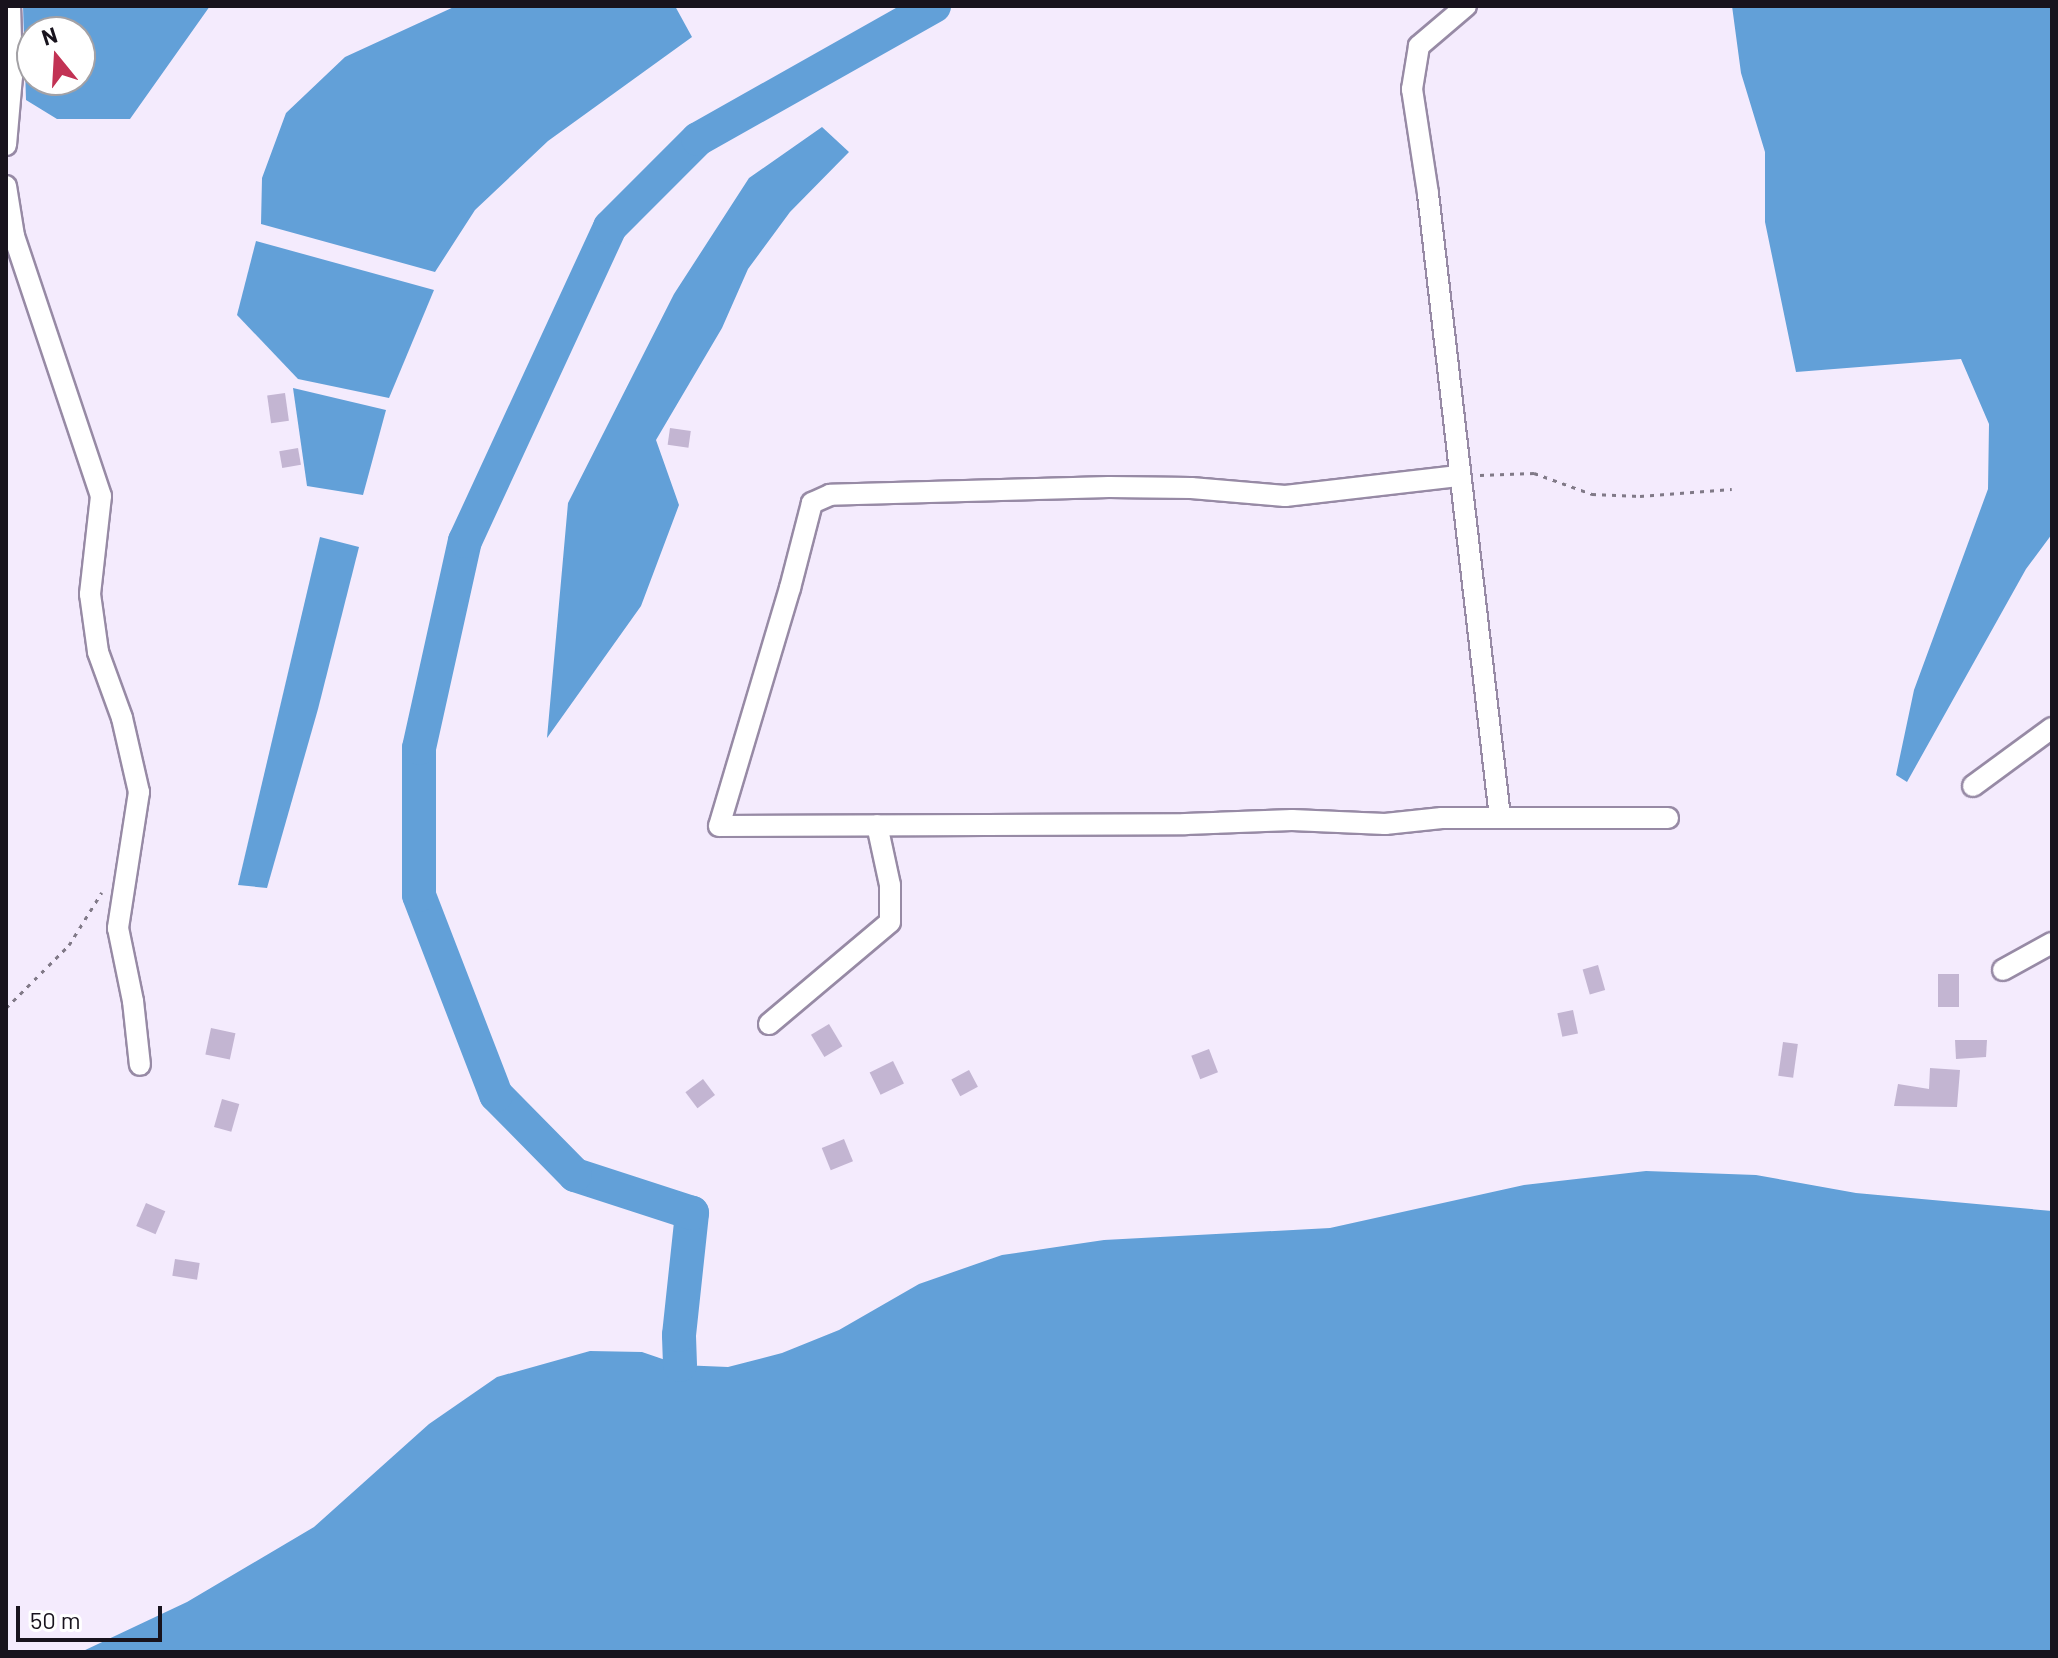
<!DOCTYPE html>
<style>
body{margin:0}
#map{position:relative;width:2058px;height:1658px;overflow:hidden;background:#f4ebfd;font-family:Barlow,sans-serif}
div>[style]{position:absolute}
.water>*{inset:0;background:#62a0d8}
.river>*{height:34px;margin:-17px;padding:0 17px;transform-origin:17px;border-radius:17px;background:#62a0d8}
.building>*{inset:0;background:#c3b5d2;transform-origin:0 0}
.path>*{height:3px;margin-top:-1.5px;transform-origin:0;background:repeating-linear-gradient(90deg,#807987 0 4px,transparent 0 10px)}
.roads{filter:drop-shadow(2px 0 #978aa5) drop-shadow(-2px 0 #978aa5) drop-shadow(0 2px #978aa5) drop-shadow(0 -2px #978aa5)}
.street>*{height:20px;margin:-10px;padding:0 10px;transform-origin:10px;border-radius:10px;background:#fff}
span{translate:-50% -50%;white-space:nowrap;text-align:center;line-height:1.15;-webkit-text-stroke:8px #fff;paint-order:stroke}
.frame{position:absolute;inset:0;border:8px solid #18131d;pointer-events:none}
.north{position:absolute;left:16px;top:16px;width:80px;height:80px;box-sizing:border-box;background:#fff;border:2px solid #a3a1a5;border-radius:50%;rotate:342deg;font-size:22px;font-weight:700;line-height:32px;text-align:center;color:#18131d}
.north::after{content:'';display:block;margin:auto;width:28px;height:36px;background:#c23254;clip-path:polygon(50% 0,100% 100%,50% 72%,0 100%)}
.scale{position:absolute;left:16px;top:1606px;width:146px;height:36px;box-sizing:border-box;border:4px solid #18131d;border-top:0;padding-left:10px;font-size:24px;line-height:28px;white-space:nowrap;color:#18131d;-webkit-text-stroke:6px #fff;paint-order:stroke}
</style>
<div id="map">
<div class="water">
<div style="clip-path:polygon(evenodd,23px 6px,210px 6px,130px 119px,57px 119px,26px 100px,23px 6px,80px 32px,80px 80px,32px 80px,32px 32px,80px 32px)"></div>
<div style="clip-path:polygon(456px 6px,675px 6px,692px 37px,548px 141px,475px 210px,435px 272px,261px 224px,262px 178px,286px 113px,345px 57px)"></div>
<div style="clip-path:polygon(1732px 6px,2052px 6px,2052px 534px,2026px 569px,1907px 782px,1896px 775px,1914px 690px,1988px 489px,1989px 424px,1961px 359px,1796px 372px,1765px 222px,1765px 152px,1741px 73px)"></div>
<div style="clip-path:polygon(822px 127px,849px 152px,790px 212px,748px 269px,722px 328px,656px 440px,679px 505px,641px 606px,547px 738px,568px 503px,674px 294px,749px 178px)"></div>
<div style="clip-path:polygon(256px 241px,434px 290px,389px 398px,298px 379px,237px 315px)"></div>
<div style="clip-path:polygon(293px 388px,386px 410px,363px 495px,307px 486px)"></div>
<div style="clip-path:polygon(320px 537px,359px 547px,318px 709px,267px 888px,238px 885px)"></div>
<div style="clip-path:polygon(1646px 1171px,1756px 1175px,1856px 1193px,2052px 1211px,2052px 1652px,81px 1652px,187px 1602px,314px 1527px,429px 1424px,497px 1377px,590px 1351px,642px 1352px,680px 1365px,728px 1367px,782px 1353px,839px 1330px,919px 1284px,1002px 1255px,1104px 1240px,1330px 1228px,1524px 1185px)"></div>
</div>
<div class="river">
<div style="left:680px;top:1365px;width:30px;rotate:-92deg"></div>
<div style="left:679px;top:1335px;width:123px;rotate:-83.9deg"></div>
<div style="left:692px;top:1213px;width:123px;rotate:-162deg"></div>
<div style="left:575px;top:1175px;width:112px;rotate:-134.6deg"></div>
<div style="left:496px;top:1095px;width:214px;rotate:-111.1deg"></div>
<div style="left:419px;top:895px;width:147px;rotate:-90deg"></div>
<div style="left:419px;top:748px;width:212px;rotate:-77.5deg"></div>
<div style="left:465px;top:541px;width:346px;rotate:-65.2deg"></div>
<div style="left:610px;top:227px;width:124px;rotate:-45deg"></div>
<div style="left:698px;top:139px;width:271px;rotate:-29.4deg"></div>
</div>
<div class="building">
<div style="left:285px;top:393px;width:28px;height:18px;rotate:82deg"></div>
<div style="left:670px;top:428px;width:21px;height:17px;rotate:8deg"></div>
<div style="left:298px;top:448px;width:17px;height:19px;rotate:80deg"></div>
<div style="left:1598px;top:965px;width:26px;height:16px;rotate:74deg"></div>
<div style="left:1938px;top:974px;width:21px;height:33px"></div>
<div style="left:1573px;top:1010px;width:24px;height:16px;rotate:78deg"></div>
<div style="left:829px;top:1024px;width:26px;height:21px;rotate:59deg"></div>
<div style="left:211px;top:1028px;width:25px;height:27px;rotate:12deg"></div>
<div style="clip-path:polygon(1955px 1040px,1987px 1040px,1986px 1057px,1956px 1059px)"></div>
<div style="left:1783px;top:1042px;width:15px;height:34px;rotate:8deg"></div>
<div style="left:1209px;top:1049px;width:25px;height:19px;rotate:69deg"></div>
<div style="left:893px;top:1061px;width:25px;height:26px;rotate:64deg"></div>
<div style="clip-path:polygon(1930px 1068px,1960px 1070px,1957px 1107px,1894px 1106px,1898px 1084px,1929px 1089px)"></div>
<div style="left:969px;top:1070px;width:19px;height:20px;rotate:62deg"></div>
<div style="left:703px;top:1079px;width:20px;height:22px;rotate:53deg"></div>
<div style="left:222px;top:1099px;width:18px;height:29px;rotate:16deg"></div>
<div style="left:844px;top:1139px;width:24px;height:24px;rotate:68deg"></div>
<div style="left:146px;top:1203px;width:21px;height:25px;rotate:23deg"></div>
<div style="left:175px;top:1259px;width:25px;height:17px;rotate:9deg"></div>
</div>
<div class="path">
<div style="left:1480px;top:475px;width:54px;rotate:-2.1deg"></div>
<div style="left:1534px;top:473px;width:62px;rotate:19.9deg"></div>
<div style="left:1592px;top:494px;width:48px;rotate:2.4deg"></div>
<div style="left:1640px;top:496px;width:92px;rotate:-4.4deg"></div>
<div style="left:6px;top:1008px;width:89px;rotate:-45deg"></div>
<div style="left:69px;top:945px;width:62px;rotate:-58.1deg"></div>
</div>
<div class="roads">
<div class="street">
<div style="left:1466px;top:6px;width:62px;rotate:139.6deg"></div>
<div style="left:1419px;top:46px;width:44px;rotate:99.2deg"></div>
<div style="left:1412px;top:89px;width:106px;rotate:81.3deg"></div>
<div style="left:1428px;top:194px;width:627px;rotate:83.41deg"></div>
<div style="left:6px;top:145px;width:69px;rotate:-85deg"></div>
<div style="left:12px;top:76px;width:70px;rotate:-91.6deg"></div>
<div style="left:6px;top:186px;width:51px;rotate:80.9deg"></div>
<div style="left:14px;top:236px;width:274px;rotate:71.5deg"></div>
<div style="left:101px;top:496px;width:99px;rotate:96.4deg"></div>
<div style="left:90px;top:594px;width:59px;rotate:82.1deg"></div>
<div style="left:98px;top:652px;width:70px;rotate:70deg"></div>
<div style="left:122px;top:718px;width:76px;rotate:77.1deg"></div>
<div style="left:139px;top:792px;width:138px;rotate:98.8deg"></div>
<div style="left:118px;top:928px;width:75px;rotate:78.4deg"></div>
<div style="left:133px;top:1001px;width:64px;rotate:83.8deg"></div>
<div style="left:1458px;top:476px;width:174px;rotate:173.4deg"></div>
<div style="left:1285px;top:496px;width:94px;rotate:-175.1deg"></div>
<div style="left:1191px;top:488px;width:82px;rotate:-179.3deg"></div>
<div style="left:1109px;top:487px;width:279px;rotate:178.4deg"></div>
<div style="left:830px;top:495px;width:20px;rotate:156deg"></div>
<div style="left:812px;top:503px;width:88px;rotate:104.5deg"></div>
<div style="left:790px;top:588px;width:248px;rotate:106.6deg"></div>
<div style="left:719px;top:826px;width:466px;rotate:-0.2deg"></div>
<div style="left:1185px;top:824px;width:107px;rotate:-2.1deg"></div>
<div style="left:1292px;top:820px;width:93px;rotate:2.5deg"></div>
<div style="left:1385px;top:824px;width:57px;rotate:-6deg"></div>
<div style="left:1442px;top:818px;width:226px"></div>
<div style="left:1973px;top:786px;width:98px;rotate:-36.3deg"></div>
<div style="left:2003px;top:970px;width:56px;rotate:-28.9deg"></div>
<div style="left:769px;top:1024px;width:158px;rotate:-40.1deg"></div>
<div style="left:890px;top:922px;width:37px;rotate:-90deg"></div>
<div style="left:890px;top:885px;width:61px;rotate:-102.2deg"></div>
</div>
</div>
<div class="frame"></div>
<div class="north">N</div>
<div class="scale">50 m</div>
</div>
